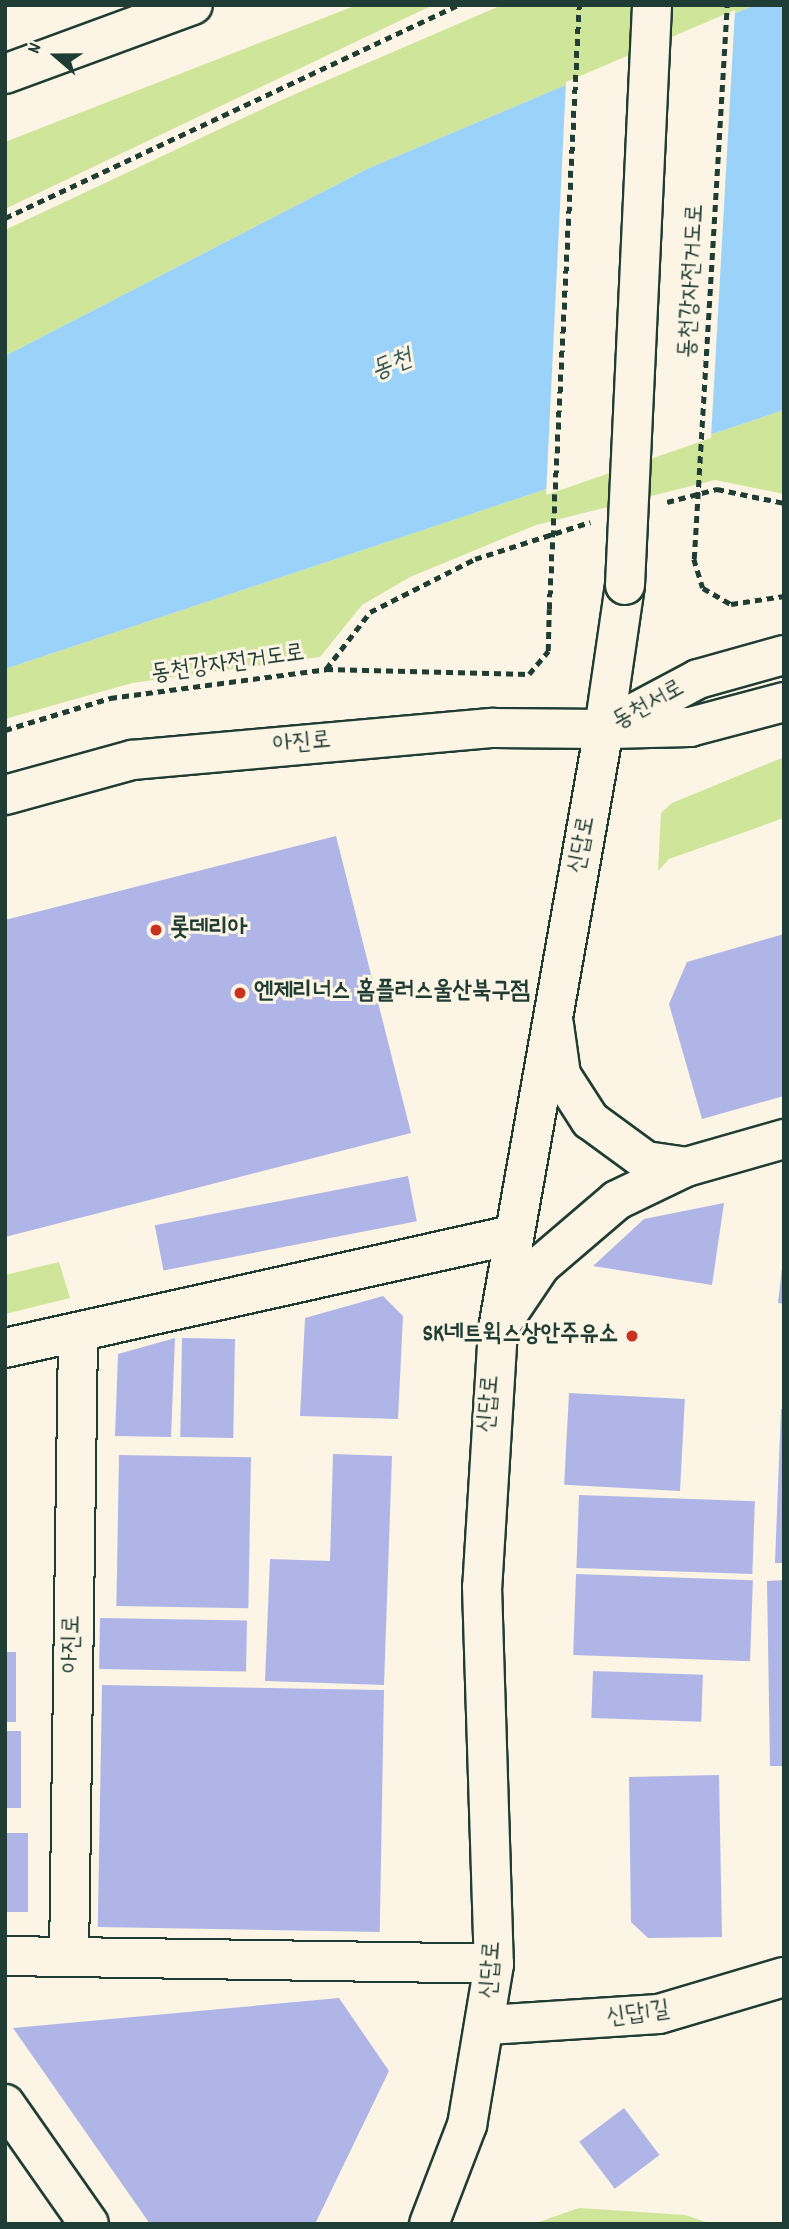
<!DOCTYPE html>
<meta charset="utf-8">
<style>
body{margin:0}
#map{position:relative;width:789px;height:2229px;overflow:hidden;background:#fcf5e5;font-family:Dekko,"Poor Story",sans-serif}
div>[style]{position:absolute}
.green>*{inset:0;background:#cfe59a}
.water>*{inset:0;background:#9bd2fa}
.pier>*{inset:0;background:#fcf5e5}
.building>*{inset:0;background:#afb6e7;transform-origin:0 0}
.path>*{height:4.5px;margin-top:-2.25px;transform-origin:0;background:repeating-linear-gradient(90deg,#1f3d34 0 7px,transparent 0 12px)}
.roads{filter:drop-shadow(2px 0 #1f3d34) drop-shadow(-2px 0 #1f3d34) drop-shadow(0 2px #1f3d34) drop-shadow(0 -2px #1f3d34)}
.minor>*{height:38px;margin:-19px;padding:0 19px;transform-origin:19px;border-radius:19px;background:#fcf5e5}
.tertiary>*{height:38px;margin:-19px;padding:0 19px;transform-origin:19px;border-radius:19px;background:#fcf5e5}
.secondary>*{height:38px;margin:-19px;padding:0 19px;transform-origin:19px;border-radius:19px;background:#fcf5e5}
.path-bridge>*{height:4.5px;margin-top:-2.25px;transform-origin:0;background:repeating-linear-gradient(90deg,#1f3d34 0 7px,transparent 0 12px)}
.bridges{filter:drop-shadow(2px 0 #1f3d34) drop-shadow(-2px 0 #1f3d34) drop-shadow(0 2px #1f3d34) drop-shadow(0 -2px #1f3d34)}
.secondary-bridge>*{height:38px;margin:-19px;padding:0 19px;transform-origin:19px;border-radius:19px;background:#fcf5e5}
.dots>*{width:19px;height:19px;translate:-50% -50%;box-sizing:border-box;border:4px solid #fcf5e5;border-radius:50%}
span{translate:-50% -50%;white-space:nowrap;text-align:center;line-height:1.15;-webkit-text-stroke:6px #fcf5e5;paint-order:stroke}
.street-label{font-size:24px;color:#1f3d34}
.poi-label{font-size:24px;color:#1f3d34;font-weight:700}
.left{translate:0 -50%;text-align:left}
.right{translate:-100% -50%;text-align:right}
.water-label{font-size:26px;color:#385b5c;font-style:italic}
.frame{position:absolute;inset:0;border:7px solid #1f3d34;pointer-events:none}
.north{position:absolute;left:21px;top:21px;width:70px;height:70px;-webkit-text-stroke:5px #fcf5e5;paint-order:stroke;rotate:290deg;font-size:19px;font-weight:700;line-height:28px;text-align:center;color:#1f3d34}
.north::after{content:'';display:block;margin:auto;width:24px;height:32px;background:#1f3d34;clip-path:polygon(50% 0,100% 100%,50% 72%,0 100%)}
</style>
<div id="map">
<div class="green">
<div style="clip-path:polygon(357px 5px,433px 5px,5px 209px,5px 142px)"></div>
<div style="clip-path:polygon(502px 5px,755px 5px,367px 169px,5px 356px,5px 230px,286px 98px)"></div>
<div style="clip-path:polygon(784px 410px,784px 494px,715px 480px,536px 525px,410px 577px,362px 605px,320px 657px,132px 683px,5px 719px,5px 669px)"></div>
<div style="clip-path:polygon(784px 757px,784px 818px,669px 859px,658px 871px,661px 813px,672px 803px)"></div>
<div style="clip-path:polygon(59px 1262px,70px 1298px,5px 1314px,5px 1275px)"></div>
<div style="clip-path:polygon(579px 2208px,685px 2215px,712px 2224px,533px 2224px)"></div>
</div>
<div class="water">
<div style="clip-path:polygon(755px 5px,784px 5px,784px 410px,5px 669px,5px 356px,367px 169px)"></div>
</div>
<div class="pier">
<div style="clip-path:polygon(735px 10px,711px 438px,546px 495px,566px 82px)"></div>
</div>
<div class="building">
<div style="clip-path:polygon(336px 836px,411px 1133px,5px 1237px,5px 920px)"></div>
<div style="clip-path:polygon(784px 934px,784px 1096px,702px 1119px,669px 1004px,687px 962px)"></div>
<div style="left:408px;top:1176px;width:46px;height:258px;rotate:79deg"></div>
<div style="clip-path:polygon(724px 1203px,712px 1285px,593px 1266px,644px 1219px)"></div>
<div style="clip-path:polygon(782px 1268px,784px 1268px,784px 1304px,778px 1303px)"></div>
<div style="clip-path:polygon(383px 1296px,403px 1316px,398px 1419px,300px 1416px,305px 1318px)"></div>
<div style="clip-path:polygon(175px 1338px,171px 1437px,115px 1436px,118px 1354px)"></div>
<div style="left:182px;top:1338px;width:53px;height:99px;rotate:1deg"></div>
<div style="left:569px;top:1393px;width:116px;height:92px;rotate:3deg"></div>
<div style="clip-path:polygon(781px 1409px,784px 1409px,784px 1563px,775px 1563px)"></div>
<div style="clip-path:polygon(333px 1454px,392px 1456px,384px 1685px,265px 1681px,270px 1559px,330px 1561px)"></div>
<div style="left:119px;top:1455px;width:132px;height:151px;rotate:1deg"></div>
<div style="left:579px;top:1495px;width:176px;height:73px;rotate:2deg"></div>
<div style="left:576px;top:1574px;width:177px;height:81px;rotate:2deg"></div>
<div style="clip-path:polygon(784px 1580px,784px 1766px,770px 1766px,767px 1581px)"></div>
<div style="left:100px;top:1618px;width:147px;height:51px;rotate:1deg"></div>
<div style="left:5px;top:1652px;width:11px;height:70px"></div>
<div style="left:593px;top:1671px;width:110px;height:47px;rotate:2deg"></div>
<div style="left:102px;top:1685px;width:282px;height:242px;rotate:1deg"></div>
<div style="left:5px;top:1731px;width:16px;height:77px"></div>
<div style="clip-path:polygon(719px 1775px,722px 1937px,648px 1938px,631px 1922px,629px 1777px)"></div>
<div style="left:5px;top:1833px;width:23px;height:79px"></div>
<div style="clip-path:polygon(339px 1998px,389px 2071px,315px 2224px,150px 2224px,13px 2028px)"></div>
<div style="left:624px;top:2108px;width:59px;height:56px;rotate:53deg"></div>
</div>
<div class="path">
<div style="left:5px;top:218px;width:501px;rotate:-25.18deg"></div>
<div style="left:667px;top:502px;width:52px;rotate:-14.6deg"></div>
<div style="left:717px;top:489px;width:68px;rotate:11.8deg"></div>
<div style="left:694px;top:559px;width:30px;rotate:73deg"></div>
<div style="left:703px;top:588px;width:32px;rotate:30deg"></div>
<div style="left:731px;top:604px;width:54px;rotate:-8.6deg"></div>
<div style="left:326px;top:669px;width:203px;rotate:1.4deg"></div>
<div style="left:529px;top:674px;width:30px;rotate:-50deg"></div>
<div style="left:548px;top:651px;width:42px;rotate:-88.6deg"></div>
<div style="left:5px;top:730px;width:110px;rotate:-16.9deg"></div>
<div style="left:110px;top:698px;width:218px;rotate:-7.6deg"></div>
<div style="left:326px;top:669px;width:72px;rotate:-52.3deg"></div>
<div style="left:370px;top:612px;width:118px;rotate:-26.8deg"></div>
<div style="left:475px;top:559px;width:121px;rotate:-17.8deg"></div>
</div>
<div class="roads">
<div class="minor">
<div style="left:554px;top:1025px;width:50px;rotate:82deg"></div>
<div style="left:561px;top:1075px;width:54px;rotate:57.2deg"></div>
<div style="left:590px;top:1120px;width:69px;rotate:36.2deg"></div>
<div style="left:646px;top:1161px;width:40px;rotate:8.5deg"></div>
<div style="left:499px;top:1327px;width:75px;rotate:-55.9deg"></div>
<div style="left:541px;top:1265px;width:100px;rotate:-40.5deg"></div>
<div style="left:617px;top:1200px;width:76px;rotate:-25.6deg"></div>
<div style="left:686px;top:1167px;width:102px;rotate:-15.9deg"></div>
<div style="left:5px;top:1348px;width:519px;rotate:-12.56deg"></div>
<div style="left:5px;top:1956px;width:489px;rotate:0.9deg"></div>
<div style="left:69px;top:1957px;width:625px;rotate:-89.17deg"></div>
<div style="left:488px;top:2025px;width:171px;rotate:-3.7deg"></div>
<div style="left:659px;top:2014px;width:130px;rotate:-16.5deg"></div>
</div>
<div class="tertiary">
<div style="left:5px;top:795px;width:132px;rotate:-15.4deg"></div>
<div style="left:132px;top:760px;width:363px;rotate:-5.1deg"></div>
<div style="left:494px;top:728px;width:110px;rotate:0.5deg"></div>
<div style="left:604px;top:729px;width:609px;rotate:100.02deg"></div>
<div style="left:498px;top:1329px;width:258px;rotate:93.5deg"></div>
<div style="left:482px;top:1587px;width:377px;rotate:88.2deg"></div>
<div style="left:494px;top:1964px;width:163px;rotate:99.5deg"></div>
<div style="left:467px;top:2125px;width:106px;rotate:111deg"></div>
<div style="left:5px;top:2104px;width:146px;rotate:55deg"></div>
</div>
<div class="secondary">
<div style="left:5px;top:74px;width:200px;rotate:-20.2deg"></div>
<div style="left:604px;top:729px;width:106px;rotate:-28deg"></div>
<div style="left:698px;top:679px;width:89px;rotate:-15.6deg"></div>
<div style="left:604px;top:729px;width:146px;rotate:-81.7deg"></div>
<div style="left:610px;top:729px;width:80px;rotate:-1.4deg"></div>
<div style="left:690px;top:727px;width:97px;rotate:-14.9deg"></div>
</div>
</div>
<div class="path-bridge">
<div style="left:694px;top:559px;width:555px;rotate:-86.59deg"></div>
<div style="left:549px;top:609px;width:605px;rotate:-87.16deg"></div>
</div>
<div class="bridges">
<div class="secondary-bridge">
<div style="left:625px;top:585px;width:581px;rotate:-87.33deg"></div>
</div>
</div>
<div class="dots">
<div style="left:156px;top:930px;background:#c8321e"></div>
<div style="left:240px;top:993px;background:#c8321e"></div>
<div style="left:632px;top:1336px;background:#c8321e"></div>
</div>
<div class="street-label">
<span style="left:693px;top:281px;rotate:-87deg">동천강자전거도로</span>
<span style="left:228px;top:665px;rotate:-8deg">동천강자전거도로</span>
<span style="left:649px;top:706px;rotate:-29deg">동천서로</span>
<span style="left:302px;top:744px;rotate:-5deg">아진로</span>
<span style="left:583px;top:845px;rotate:-79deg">신답로</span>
<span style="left:490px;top:1404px;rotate:-85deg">신답로</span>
<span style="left:73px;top:1644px;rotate:-89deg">아진로</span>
<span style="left:492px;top:1970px;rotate:-86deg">신답로</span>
<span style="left:638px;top:2015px;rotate:-8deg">신답1길</span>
</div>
<div class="poi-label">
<span class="left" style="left:170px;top:930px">롯데리아</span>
<span class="left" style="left:254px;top:993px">엔제리너스 홈플러스울산북구점</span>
<span class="right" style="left:618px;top:1336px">SK네트윅스상안주유소</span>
</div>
<div class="water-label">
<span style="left:392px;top:366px;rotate:-22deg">동천</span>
</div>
<div class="frame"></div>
<div class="north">N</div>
</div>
